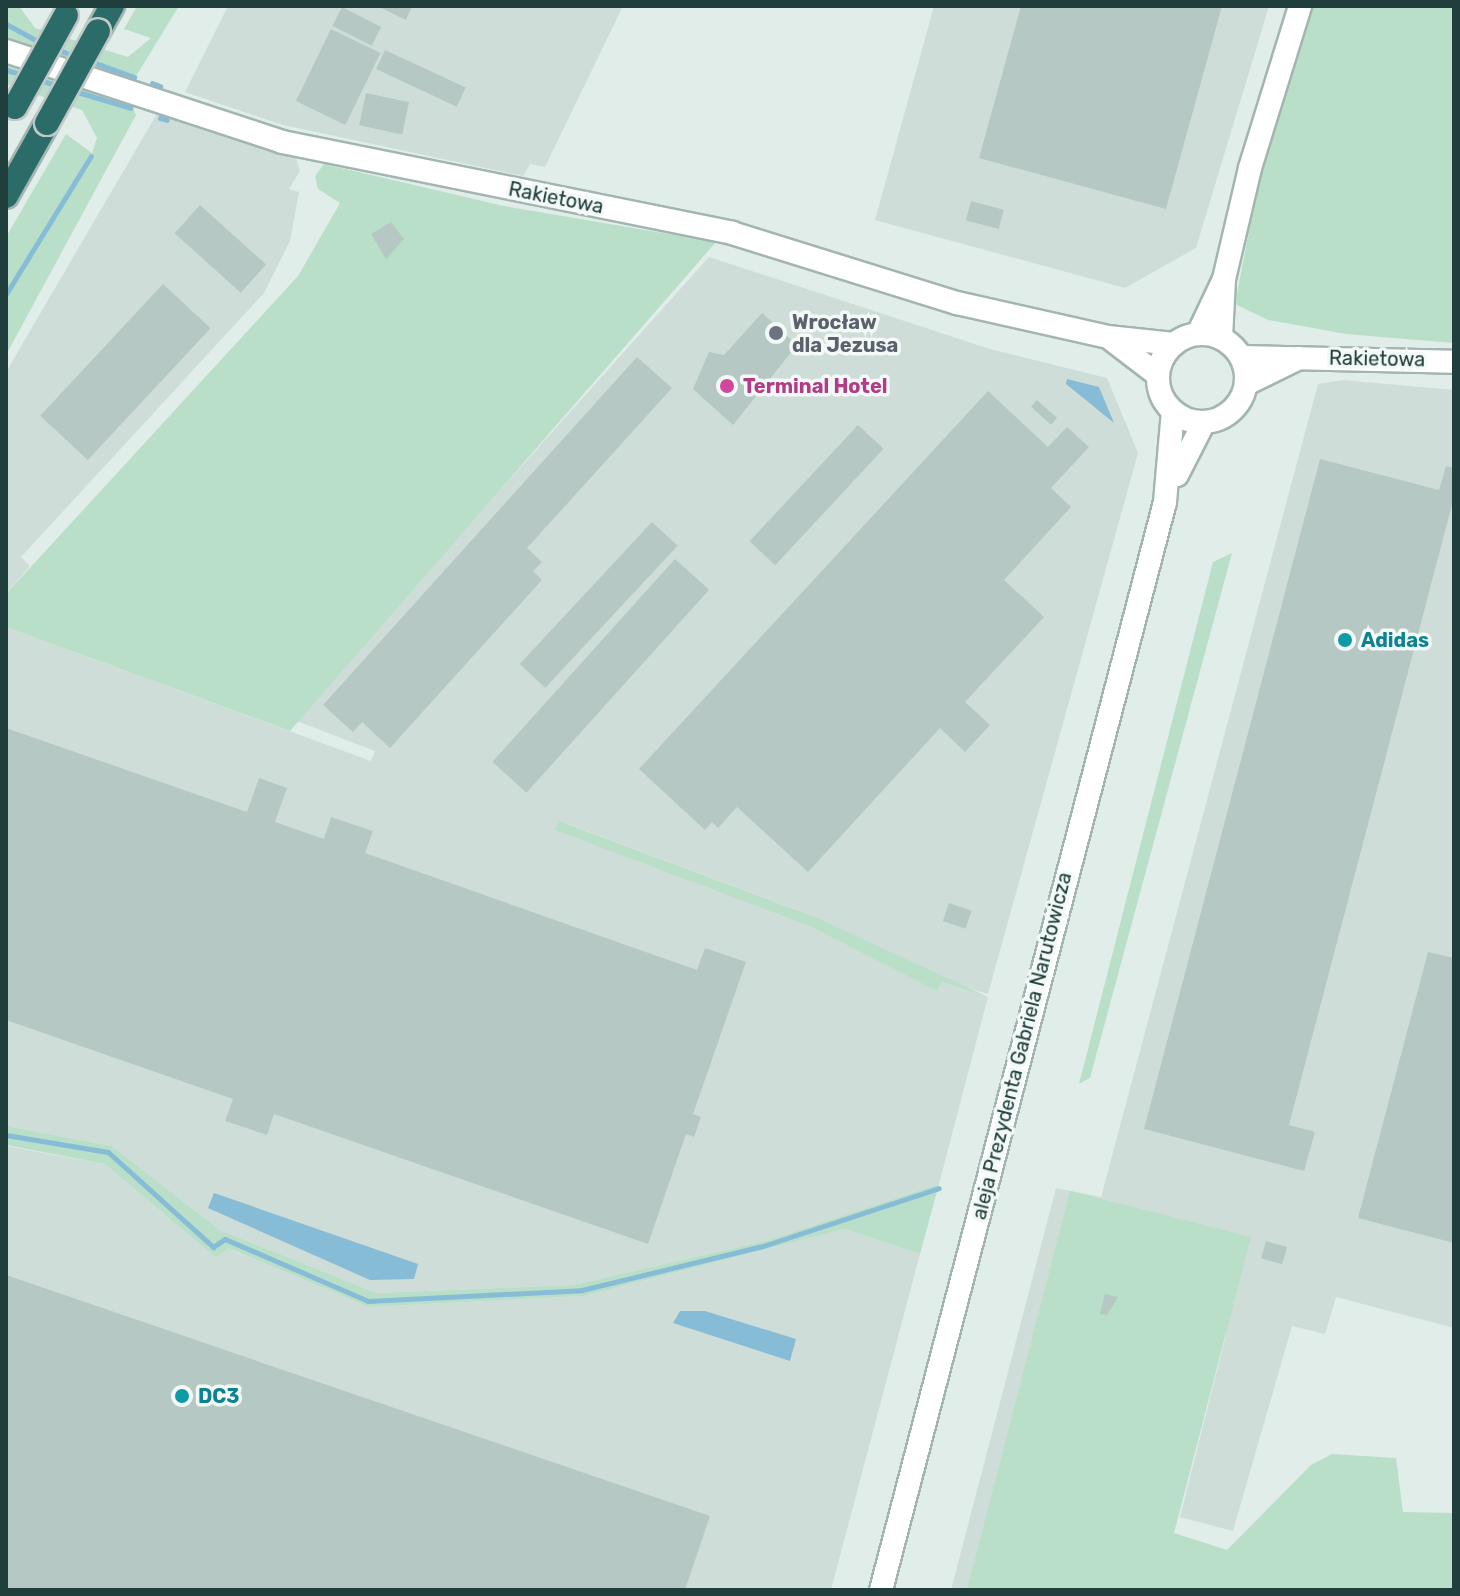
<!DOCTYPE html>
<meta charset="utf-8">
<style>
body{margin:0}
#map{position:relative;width:1460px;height:1596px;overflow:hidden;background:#e1ede9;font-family:Rubik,sans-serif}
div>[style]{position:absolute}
.built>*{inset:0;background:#cfddd9}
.green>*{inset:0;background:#b9dfc9}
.water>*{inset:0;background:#86bcd5}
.stream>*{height:5px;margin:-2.5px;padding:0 2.5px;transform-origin:2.5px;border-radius:2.5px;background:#86bcd5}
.building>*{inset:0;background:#b6c8c3;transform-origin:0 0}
.roads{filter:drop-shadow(2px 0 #a3b5b1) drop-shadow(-2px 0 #a3b5b1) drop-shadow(0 2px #a3b5b1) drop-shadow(0 -2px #a3b5b1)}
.minor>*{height:22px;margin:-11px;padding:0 11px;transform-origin:11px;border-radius:11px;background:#fff}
.minor>.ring{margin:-11px;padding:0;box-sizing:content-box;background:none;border:22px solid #fff;border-radius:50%}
.highway>*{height:24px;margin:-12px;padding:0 12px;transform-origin:12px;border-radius:12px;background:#2b6c69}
.bridges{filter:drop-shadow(2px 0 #c1c9c8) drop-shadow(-2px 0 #c1c9c8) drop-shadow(0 2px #c1c9c8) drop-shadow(0 -2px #c1c9c8)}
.highway-bridge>*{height:24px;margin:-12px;padding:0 12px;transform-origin:12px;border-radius:12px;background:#2b6c69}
.dots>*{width:22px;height:22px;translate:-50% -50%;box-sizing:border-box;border:4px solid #f2f9f7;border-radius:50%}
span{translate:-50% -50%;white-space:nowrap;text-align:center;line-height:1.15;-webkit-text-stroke:7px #f2f9f7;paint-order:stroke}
.street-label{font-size:20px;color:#203e3b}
.worship-label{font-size:20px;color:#5b616d;font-weight:700}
.left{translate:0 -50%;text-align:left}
.hotel-label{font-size:20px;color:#b23c85;font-weight:700}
.culture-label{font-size:20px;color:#0d838f;font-weight:700}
.frame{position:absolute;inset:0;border:8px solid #203e3b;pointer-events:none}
</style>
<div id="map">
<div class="built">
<div style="clip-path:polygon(228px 6px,623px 6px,545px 167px,530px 164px,523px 176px,283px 125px,185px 92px)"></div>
<div style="clip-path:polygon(934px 6px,1269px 6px,1196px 248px,1125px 288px,875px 220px)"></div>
<div style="clip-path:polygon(158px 112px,295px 155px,300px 171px,289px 189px,299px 192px,290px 241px,264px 293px,21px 557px,30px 566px,6px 594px,6px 372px)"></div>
<div style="clip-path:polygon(709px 257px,990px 349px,1107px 378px,1138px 453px,988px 994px,939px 979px,813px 916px,560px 821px,807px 925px,937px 990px,942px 982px,988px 997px,939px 1184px,769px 1240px,573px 1285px,377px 1293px,220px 1230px,112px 1146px,6px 1126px,6px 627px,371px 761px,375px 751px,294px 720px)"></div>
<div style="clip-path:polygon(1343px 380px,1454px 390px,1454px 1328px,1336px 1297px,1325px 1334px,1292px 1326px,1233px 1531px,1180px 1517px,1226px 1335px,1017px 1508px,1314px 1590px,951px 1590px,1056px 1188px,1101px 1197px,1318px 384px)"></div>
<div style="clip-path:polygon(6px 1146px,105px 1164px,216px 1258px,227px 1248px,369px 1307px,584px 1296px,845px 1229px,920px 1254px,831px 1590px,6px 1590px)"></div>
</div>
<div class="green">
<div style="clip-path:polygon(6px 6px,19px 6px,35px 28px,128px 57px,151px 38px,124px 29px,137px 6px,179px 6px,133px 81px,6px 43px)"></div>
<div style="clip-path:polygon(1314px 6px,1454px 6px,1454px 343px,1346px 334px,1268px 320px,1235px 304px,1257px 190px)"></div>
<div style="clip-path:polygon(6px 59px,129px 100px,136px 115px,6px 355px,6px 237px,66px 134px,92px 153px,97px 138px,82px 110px,6px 84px)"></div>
<div style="clip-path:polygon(324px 164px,504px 206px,716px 242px,290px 731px,6px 627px,6px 594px,298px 276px,340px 203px,318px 189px,315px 176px)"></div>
<div style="clip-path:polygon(1232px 553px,1090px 1078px,1079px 1084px,1213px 562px)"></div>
<div style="clip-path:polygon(559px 821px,813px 916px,988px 997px,942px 982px,937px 991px,807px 925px,555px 830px)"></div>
<div style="clip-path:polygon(6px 1126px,112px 1146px,220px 1230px,377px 1293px,573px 1285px,769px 1240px,939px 1184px,920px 1254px,845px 1229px,584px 1296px,369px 1307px,228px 1248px,216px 1258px,105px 1164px,6px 1145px)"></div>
<div style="clip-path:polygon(1070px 1191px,1251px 1237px,1174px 1533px,1227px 1550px,1311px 1465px,1332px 1454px,1396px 1458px,1403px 1512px,1454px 1513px,1454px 1590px,967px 1590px)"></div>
</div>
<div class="water">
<div style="clip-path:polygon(1067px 379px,1099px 387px,1114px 423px,1066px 384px)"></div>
<div style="clip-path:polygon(214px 1193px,418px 1264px,414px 1279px,370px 1280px,208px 1208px)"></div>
<div style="clip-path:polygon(680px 1311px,705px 1311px,796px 1339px,790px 1361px,673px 1323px)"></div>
</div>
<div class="stream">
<div style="left:6px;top:24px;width:42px;rotate:28.4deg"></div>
<div style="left:56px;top:49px;width:22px;rotate:21deg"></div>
<div style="left:90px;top:61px;width:47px;rotate:20deg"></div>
<div style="left:6px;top:70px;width:18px;rotate:16deg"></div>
<div style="left:40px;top:80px;width:22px;rotate:18deg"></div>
<div style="left:152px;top:83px;width:9px;rotate:21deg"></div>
<div style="left:74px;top:91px;width:59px;rotate:16.6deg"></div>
<div style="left:160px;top:118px;width:7px;rotate:16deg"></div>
<div style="left:6px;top:294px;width:162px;rotate:-58.4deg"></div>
<div style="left:6px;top:1135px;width:103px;rotate:9.5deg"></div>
<div style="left:108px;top:1152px;width:142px;rotate:42.1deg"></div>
<div style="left:213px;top:1247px;width:14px;rotate:-34deg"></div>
<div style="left:225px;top:1239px;width:156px;rotate:23.4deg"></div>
<div style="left:368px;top:1301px;width:214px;rotate:-2.9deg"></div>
<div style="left:582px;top:1290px;width:186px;rotate:-13.7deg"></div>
<div style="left:763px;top:1246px;width:185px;rotate:-18.2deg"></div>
</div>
<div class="building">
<div style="clip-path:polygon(377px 6px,412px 6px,406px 20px)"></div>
<div style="clip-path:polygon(1021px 6px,1222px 6px,1166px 209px,979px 158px)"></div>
<div style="left:342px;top:7px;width:44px;height:21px;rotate:27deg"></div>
<div style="left:331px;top:29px;width:55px;height:80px;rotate:26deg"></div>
<div style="left:385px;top:50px;width:89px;height:21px;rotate:25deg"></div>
<div style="left:366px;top:93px;width:44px;height:33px;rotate:12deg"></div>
<div style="left:971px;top:201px;width:34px;height:20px;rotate:15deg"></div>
<div style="left:200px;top:205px;width:89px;height:38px;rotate:42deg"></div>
<div style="clip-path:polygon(391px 222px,404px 239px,386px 259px,371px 234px)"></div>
<div style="left:163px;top:284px;width:65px;height:180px;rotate:43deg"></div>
<div style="clip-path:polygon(762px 313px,797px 345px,733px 425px,693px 389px,709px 352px,724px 355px)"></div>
<div style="clip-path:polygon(637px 357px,672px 388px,527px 548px,542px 562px,533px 571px,542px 580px,390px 748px,362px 722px,353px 732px,323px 705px)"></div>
<div style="clip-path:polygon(988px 391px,1048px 447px,1067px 427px,1089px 447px,1051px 488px,1071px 507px,1004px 580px,1044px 617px,965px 702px,990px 725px,965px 752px,940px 728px,808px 872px,737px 807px,718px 828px,712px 822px,705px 830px,639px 769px)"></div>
<div style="left:1037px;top:400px;width:27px;height:9px;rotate:42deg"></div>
<div style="left:858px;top:425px;width:35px;height:159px;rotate:43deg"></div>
<div style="clip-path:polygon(1320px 459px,1439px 490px,1446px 466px,1454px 468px,1454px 497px,1289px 1125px,1315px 1132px,1304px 1171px,1144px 1129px)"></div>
<div style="left:652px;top:522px;width:35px;height:194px;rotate:43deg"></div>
<div style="left:675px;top:559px;width:46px;height:273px;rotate:42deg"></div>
<div style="clip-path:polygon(6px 728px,247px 812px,259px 778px,287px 788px,275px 822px,324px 839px,331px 817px,373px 831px,365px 853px,697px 970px,705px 948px,746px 962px,693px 1114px,701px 1117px,694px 1137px,686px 1134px,648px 1244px,274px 1114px,267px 1135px,225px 1121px,233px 1099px,6px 1020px)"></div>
<div style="left:949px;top:903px;width:24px;height:19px;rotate:19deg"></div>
<div style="clip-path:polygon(1428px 952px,1454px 958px,1454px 1243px,1358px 1218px)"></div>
<div style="left:1266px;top:1241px;width:22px;height:18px;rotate:16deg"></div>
<div style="clip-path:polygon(6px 1275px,710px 1516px,685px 1590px,6px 1590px)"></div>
<div style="clip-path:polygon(1105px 1294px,1118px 1297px,1107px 1315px,1100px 1314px)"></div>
</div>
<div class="roads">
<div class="minor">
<div style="left:6px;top:51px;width:291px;rotate:18.2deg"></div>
<div style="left:282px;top:142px;width:459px;rotate:11.4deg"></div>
<div style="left:732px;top:233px;width:236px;rotate:17.3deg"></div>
<div style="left:957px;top:303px;width:155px;rotate:12.7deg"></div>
<div style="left:1108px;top:337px;width:66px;rotate:6.1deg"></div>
<div class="ring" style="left:1158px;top:334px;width:66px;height:66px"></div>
<div style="left:1198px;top:334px;width:61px;rotate:-64.7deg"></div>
<div style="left:1221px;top:338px;width:59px;rotate:-87.1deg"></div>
<div style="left:1224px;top:279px;width:114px;rotate:-76.8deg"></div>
<div style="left:1250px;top:168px;width:170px;rotate:-72.8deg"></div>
<div style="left:1112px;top:340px;width:58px;rotate:37.3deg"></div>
<div style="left:1241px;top:357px;width:213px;rotate:1.3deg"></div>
<div style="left:1246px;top:384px;width:59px;rotate:-26.1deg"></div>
<div style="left:1177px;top:475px;width:59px;rotate:-63deg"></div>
<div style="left:881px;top:1590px;width:1124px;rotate:-75.37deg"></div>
<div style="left:1165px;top:502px;width:91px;rotate:-85deg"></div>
</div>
<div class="highway">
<div style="left:98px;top:31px;width:29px;rotate:-61deg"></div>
<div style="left:6px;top:196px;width:84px;rotate:-60.7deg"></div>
</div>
</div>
<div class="bridges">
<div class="highway-bridge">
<div style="left:15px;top:107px;width:105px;rotate:-61deg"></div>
<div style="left:47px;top:123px;width:105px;rotate:-61deg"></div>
</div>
</div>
<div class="dots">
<div style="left:776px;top:333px;background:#6b7280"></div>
<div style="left:727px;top:386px;background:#d1479c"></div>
<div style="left:1345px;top:640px;background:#0f9aa8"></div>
<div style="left:182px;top:1396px;background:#0f9aa8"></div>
</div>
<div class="street-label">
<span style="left:556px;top:198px;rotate:11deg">Rakietowa</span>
<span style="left:1377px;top:359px;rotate:1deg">Rakietowa</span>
<span style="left:1022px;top:1046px;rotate:-76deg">aleja Prezydenta Gabriela Narutowicza</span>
</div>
<div class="worship-label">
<span class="left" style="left:792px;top:334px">Wrocław<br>dla Jezusa</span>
</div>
<div class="hotel-label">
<span class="left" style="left:743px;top:386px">Terminal Hotel</span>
</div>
<div class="culture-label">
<span class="left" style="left:1361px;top:640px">Adidas</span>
<span class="left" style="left:198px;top:1396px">DC3</span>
</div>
<div class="frame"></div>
</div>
